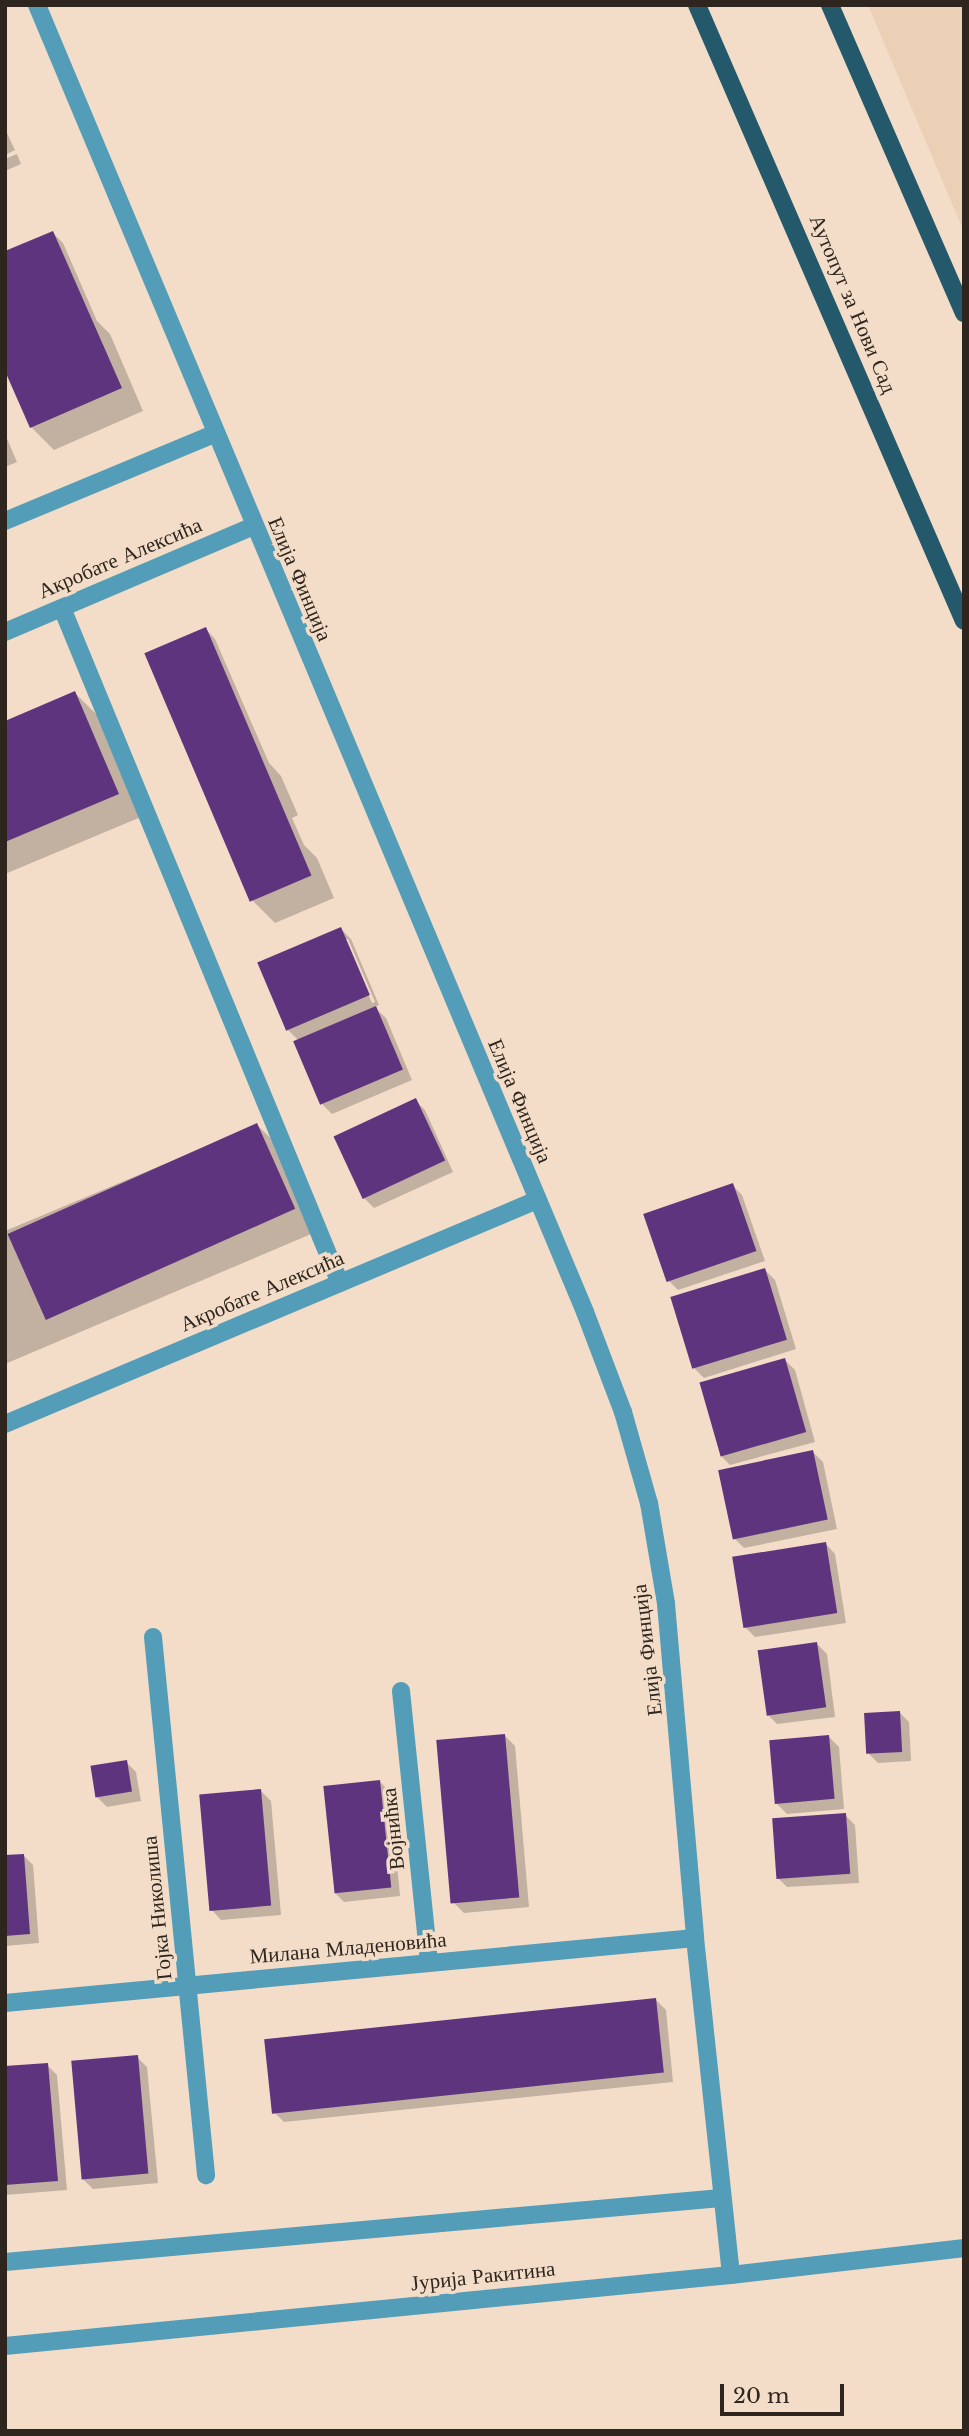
<!DOCTYPE html>
<meta charset="utf-8">
<style>
body{margin:0}
#map{position:relative;width:969px;height:2436px;overflow:hidden;background:#f3ddc8;font-family:"Libre Baskerville",serif}
div>[style]{position:absolute}
.built>*{inset:0;background:#ebd0b6}
.shadow>*{inset:0;background:#0003}
.building>*{inset:0;background:#5f347f;transform-origin:0 0}
.minor>*{height:18px;margin:-9px;padding:0 9px;transform-origin:9px;border-radius:9px;background:#549db8}
.major>*{height:18px;margin:-9px;padding:0 9px;transform-origin:9px;border-radius:9px;background:#24596b}
span{translate:-50% -50%;white-space:nowrap;text-align:center;line-height:1.15;-webkit-text-stroke:7px #f3ddc8;paint-order:stroke}
.street-label{font-size:21px;color:#2e261e}
.frame{position:absolute;inset:0;border:7px solid #2e261e;pointer-events:none}
.scale{position:absolute;left:720px;top:2384px;width:124px;height:32px;box-sizing:border-box;border:4px solid #2e261e;border-top:0;padding-left:9px;font-size:21px;line-height:24px;white-space:nowrap;color:#2e261e;-webkit-text-stroke:5px #f3ddc8;paint-order:stroke}
</style>
<div id="map">
<div class="built">
<div style="clip-path:polygon(868px 5px,964px 5px,964px 232px)"></div>
</div>
<div class="shadow">
<div style="clip-path:polygon(5px 129px,15px 150px,5px 155px)"></div>
<div style="clip-path:polygon(17px 154px,21px 164px,5px 171px,5px 159px)"></div>
<div style="clip-path:polygon(53px 233px,63px 243px,97px 321px,110px 334px,143px 411px,54px 450px,31px 427px)"></div>
<div style="clip-path:polygon(5px 434px,17px 462px,5px 467px)"></div>
<div style="clip-path:polygon(206px 629px,215px 639px,269px 763px,281px 776px,298px 815px,292px 818px,304px 845px,317px 858px,334px 898px,275px 923px,252px 900px)"></div>
<div style="clip-path:polygon(75px 693px,98px 716px,141px 817px,5px 874px,5px 723px)"></div>
<div style="clip-path:polygon(evenodd,341px 929px,351px 939px,379px 1005px,374px 1007px,386px 1018px,412px 1080px,332px 1114px,322px 1104px,296px 1043px,299px 1041px,287px 1029px,341px 929px,344px 939px,348px 939px,375px 1002px,372px 1003px,344px 939px)"></div>
<div style="clip-path:polygon(415px 1100px,425px 1110px,453px 1172px,374px 1208px,364px 1198px)"></div>
<div style="clip-path:polygon(257px 1125px,280px 1147px,316px 1232px,5px 1364px,5px 1231px)"></div>
<div style="clip-path:polygon(732px 1185px,742px 1195px,765px 1261px,678px 1290px,668px 1280px)"></div>
<div style="clip-path:polygon(765px 1270px,775px 1280px,796px 1349px,704px 1378px,694px 1368px)"></div>
<div style="clip-path:polygon(785px 1360px,795px 1370px,815px 1442px,730px 1465px,720px 1455px)"></div>
<div style="clip-path:polygon(813px 1452px,823px 1462px,837px 1529px,744px 1548px,734px 1538px)"></div>
<div style="clip-path:polygon(826px 1544px,835px 1554px,846px 1623px,755px 1637px,745px 1627px)"></div>
<div style="clip-path:polygon(817px 1644px,827px 1654px,835px 1717px,777px 1724px,767px 1714px)"></div>
<div style="clip-path:polygon(899px 1712px,909px 1722px,911px 1761px,878px 1763px,868px 1753px)"></div>
<div style="clip-path:polygon(505px 1736px,515px 1746px,529px 1907px,464px 1913px,454px 1903px)"></div>
<div style="clip-path:polygon(829px 1737px,839px 1747px,844px 1809px,787px 1814px,777px 1804px)"></div>
<div style="clip-path:polygon(126px 1762px,136px 1772px,141px 1801px,107px 1807px,97px 1797px)"></div>
<div style="clip-path:polygon(380px 1782px,390px 1792px,400px 1896px,344px 1902px,334px 1892px)"></div>
<div style="clip-path:polygon(261px 1791px,271px 1801px,281px 1915px,221px 1920px,212px 1910px)"></div>
<div style="clip-path:polygon(845px 1815px,855px 1825px,859px 1883px,787px 1887px,777px 1877px)"></div>
<div style="clip-path:polygon(23px 1855px,33px 1865px,39px 1943px,5px 1946px,5px 1857px)"></div>
<div style="clip-path:polygon(656px 2000px,666px 2010px,673px 2082px,284px 2122px,274px 2112px)"></div>
<div style="clip-path:polygon(137px 2057px,147px 2067px,158px 2183px,93px 2189px,83px 2179px)"></div>
<div style="clip-path:polygon(47px 2065px,57px 2075px,67px 2190px,5px 2195px,5px 2068px)"></div>
</div>
<div class="building">
<div style="clip-path:polygon(53px 231px,122px 388px,30px 428px,5px 371px,5px 251px)"></div>
<div style="left:206px;top:627px;width:270px;height:67px;rotate:67deg"></div>
<div style="clip-path:polygon(75px 691px,119px 794px,5px 842px,5px 721px)"></div>
<div style="left:341px;top:927px;width:74px;height:91px;rotate:67deg"></div>
<div style="left:376px;top:1006px;width:69px;height:90px;rotate:67deg"></div>
<div style="left:416px;top:1098px;width:69px;height:91px;rotate:65deg"></div>
<div style="left:257px;top:1123px;width:94px;height:273px;rotate:66deg"></div>
<div style="left:733px;top:1183px;width:72px;height:95px;rotate:71deg"></div>
<div style="left:765px;top:1268px;width:75px;height:99px;rotate:73deg"></div>
<div style="left:785px;top:1358px;width:77px;height:89px;rotate:74deg"></div>
<div style="left:813px;top:1450px;width:71px;height:97px;rotate:78deg"></div>
<div style="left:826px;top:1542px;width:72px;height:95px;rotate:81deg"></div>
<div style="left:817px;top:1642px;width:66px;height:60px;rotate:82deg"></div>
<div style="left:900px;top:1711px;width:41px;height:36px;rotate:87deg"></div>
<div style="left:505px;top:1734px;width:164px;height:69px;rotate:85deg"></div>
<div style="left:829px;top:1735px;width:64px;height:60px;rotate:85deg"></div>
<div style="left:127px;top:1760px;width:32px;height:37px;rotate:81deg"></div>
<div style="left:380px;top:1780px;width:108px;height:57px;rotate:84deg"></div>
<div style="left:261px;top:1789px;width:117px;height:62px;rotate:85deg"></div>
<div style="left:846px;top:1813px;width:61px;height:74px;rotate:86deg"></div>
<div style="clip-path:polygon(24px 1854px,30px 1934px,5px 1936px,5px 1855px)"></div>
<div style="left:656px;top:1998px;width:75px;height:394px;rotate:84deg"></div>
<div style="left:138px;top:2055px;width:119px;height:67px;rotate:85deg"></div>
<div style="clip-path:polygon(48px 2063px,58px 2181px,5px 2185px,5px 2066px)"></div>
</div>
<div class="minor">
<div style="left:37px;top:5px;width:1417px;rotate:67.25deg"></div>
<div style="left:585px;top:1312px;width:107px;rotate:69.2deg"></div>
<div style="left:623px;top:1412px;width:95px;rotate:74.1deg"></div>
<div style="left:649px;top:1503px;width:102px;rotate:80.4deg"></div>
<div style="left:666px;top:1604px;width:335px;rotate:85deg"></div>
<div style="left:695px;top:1938px;width:339px;rotate:83.9deg"></div>
<div style="left:5px;top:521px;width:226px;rotate:-22.6deg"></div>
<div style="left:62px;top:608px;width:730px;rotate:67.62deg"></div>
<div style="left:5px;top:632px;width:271px;rotate:-23.1deg"></div>
<div style="left:5px;top:1424px;width:577px;rotate:-22.83deg"></div>
<div style="left:153px;top:1637px;width:541px;rotate:84.37deg"></div>
<div style="left:401px;top:1691px;width:273px;rotate:84.1deg"></div>
<div style="left:5px;top:2003px;width:693px;rotate:-5.38deg"></div>
<div style="left:5px;top:2262px;width:719px;rotate:-5.11deg"></div>
<div style="left:5px;top:2346px;width:729px;rotate:-5.59deg"></div>
<div style="left:731px;top:2275px;width:235px;rotate:-6.6deg"></div>
</div>
<div class="major">
<div style="left:697px;top:5px;width:671px;rotate:66.57deg"></div>
<div style="left:830px;top:5px;width:336px;rotate:66.5deg"></div>
</div>
<div class="street-label">
<span style="left:853px;top:304px;rotate:67deg">Аутопут за Нови Сад</span>
<span style="left:120px;top:558px;rotate:-23deg">Акробате Алексића</span>
<span style="left:300px;top:579px;rotate:67deg">Елија Финција</span>
<span style="left:520px;top:1101px;rotate:67deg">Елија Финција</span>
<span style="left:262px;top:1291px;rotate:-23deg">Акробате Алексића</span>
<span style="left:647px;top:1650px;rotate:-97deg">Елија Финција</span>
<span style="left:393px;top:1829px;rotate:-96deg">Војнићка</span>
<span style="left:157px;top:1908px;rotate:-96deg">Гојка Николиша</span>
<span style="left:348px;top:1948px;rotate:-5deg">Милана Младеновића</span>
<span style="left:483px;top:2276px;rotate:-6deg">Јурија Ракитина</span>
</div>
<div class="frame"></div>
<div class="scale">20 m</div>
</div>
